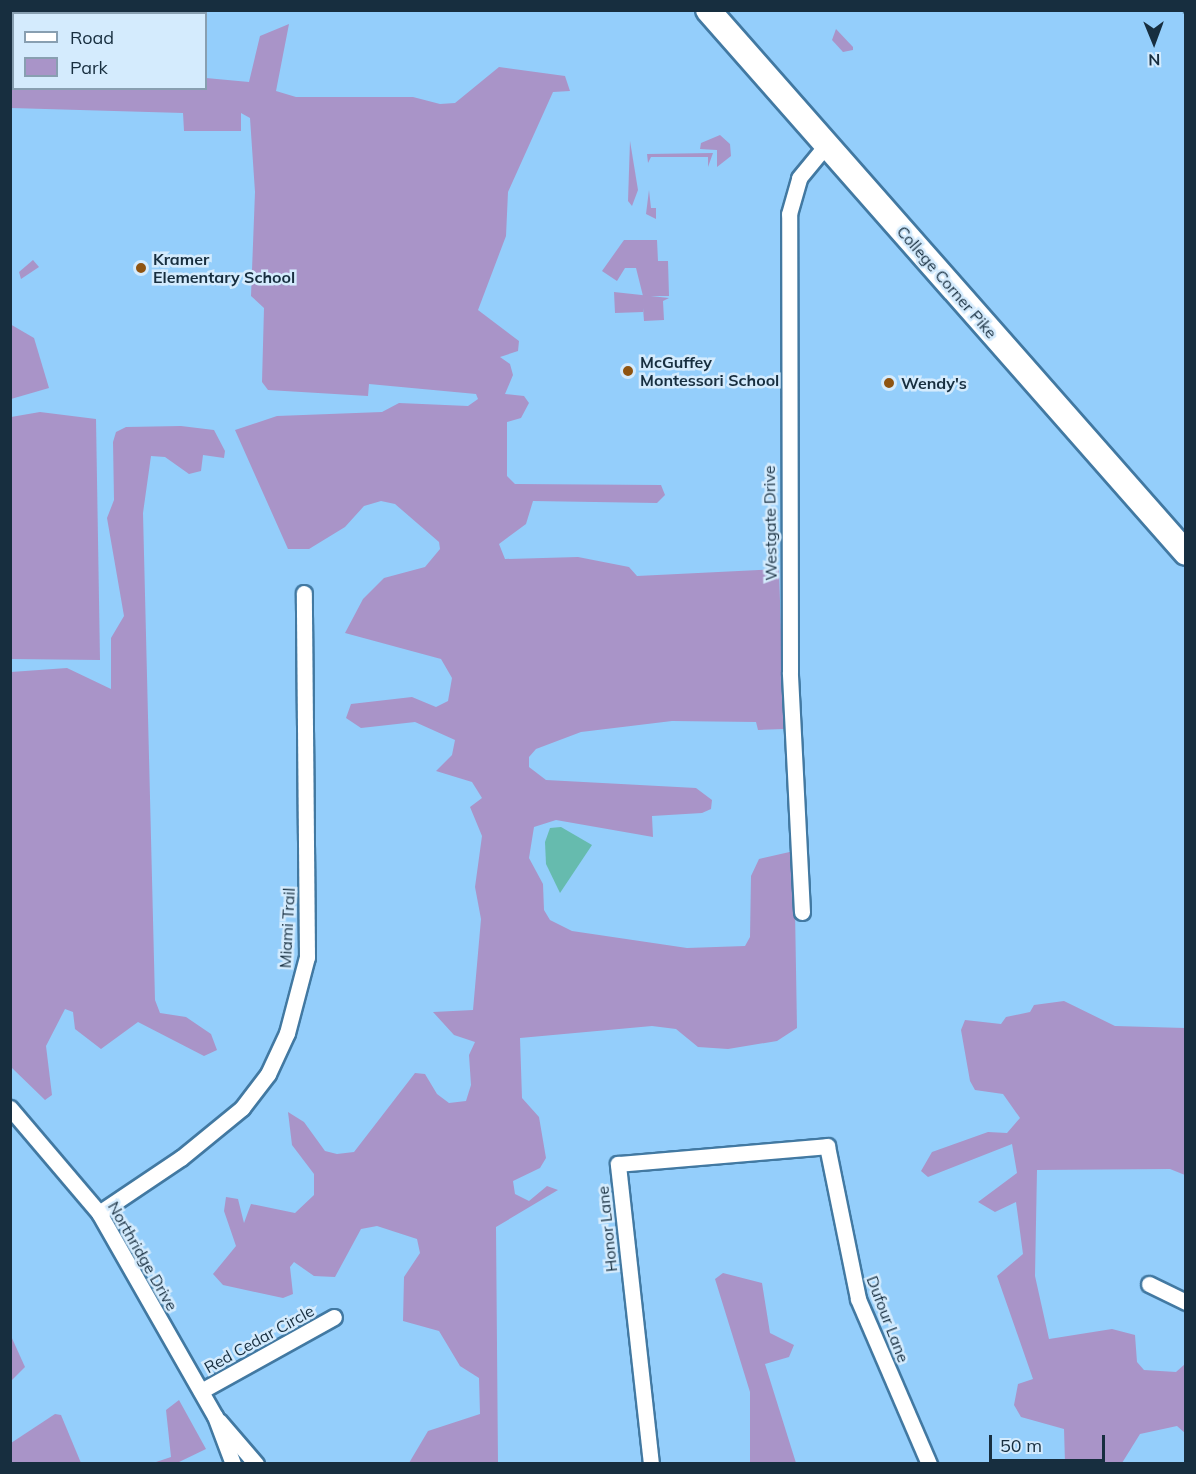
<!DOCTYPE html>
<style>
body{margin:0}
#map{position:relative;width:1196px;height:1474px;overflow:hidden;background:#94cefb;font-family:Mulish,sans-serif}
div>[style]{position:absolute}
.green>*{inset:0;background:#a994c8}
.water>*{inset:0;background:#66bbae}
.roads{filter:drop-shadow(2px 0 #4279a2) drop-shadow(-2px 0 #4279a2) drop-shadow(0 2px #4279a2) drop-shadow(0 -2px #4279a2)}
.minor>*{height:15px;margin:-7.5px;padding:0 7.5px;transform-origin:7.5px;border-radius:7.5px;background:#fff}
.trunk>*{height:24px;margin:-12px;padding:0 12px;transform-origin:12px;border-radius:12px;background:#fff}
.rail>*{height:7px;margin-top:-3.5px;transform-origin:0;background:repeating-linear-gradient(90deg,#d4ebfd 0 14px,#476c87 0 28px);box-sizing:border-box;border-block:2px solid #476c87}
.dots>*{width:16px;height:16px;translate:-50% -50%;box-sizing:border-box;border:3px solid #d4ebfd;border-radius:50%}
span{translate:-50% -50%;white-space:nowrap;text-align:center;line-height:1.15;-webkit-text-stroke:5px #d4ebfd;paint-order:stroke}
.poi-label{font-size:16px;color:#172e3f;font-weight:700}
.left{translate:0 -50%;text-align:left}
.street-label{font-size:16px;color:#172e3f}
.frame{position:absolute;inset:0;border:12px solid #172e3f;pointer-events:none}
.legend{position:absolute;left:12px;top:12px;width:195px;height:78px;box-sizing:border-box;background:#d4ebfd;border:2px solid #889fb1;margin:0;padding:8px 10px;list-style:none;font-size:18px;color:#172e3f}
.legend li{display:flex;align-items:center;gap:12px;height:30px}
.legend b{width:30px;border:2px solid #889fb1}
.north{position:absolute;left:1124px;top:12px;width:60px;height:60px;-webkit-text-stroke:4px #d4ebfd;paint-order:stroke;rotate:179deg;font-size:16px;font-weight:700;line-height:24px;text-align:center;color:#172e3f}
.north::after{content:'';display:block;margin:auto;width:21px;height:27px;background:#172e3f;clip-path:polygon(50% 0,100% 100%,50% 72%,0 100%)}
.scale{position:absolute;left:989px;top:1435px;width:116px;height:27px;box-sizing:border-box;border:3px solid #172e3f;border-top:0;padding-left:8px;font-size:18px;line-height:21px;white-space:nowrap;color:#172e3f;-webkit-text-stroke:4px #d4ebfd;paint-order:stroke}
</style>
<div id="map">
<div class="green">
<div style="clip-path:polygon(10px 11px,96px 10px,96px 11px,14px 14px,11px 23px)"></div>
<div style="clip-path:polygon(289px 24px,276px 91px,296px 97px,413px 97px,440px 104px,455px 103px,499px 67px,565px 76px,570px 91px,553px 92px,508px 192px,506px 236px,478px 310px,519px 341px,518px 351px,500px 357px,510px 364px,513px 375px,505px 394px,524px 396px,529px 403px,521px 418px,507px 422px,507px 476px,515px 484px,661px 485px,665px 495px,657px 503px,533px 501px,526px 524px,499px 544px,505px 559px,578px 557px,629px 567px,637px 576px,779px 569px,784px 729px,758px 730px,756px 722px,672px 721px,581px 732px,536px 749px,529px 757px,529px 767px,546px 780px,696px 788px,712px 800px,711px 809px,702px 813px,652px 816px,653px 837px,556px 820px,534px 827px,529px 858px,543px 884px,544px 910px,550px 920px,572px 931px,687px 948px,745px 946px,750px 937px,751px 876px,759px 859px,794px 851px,797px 1028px,777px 1041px,728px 1049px,698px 1047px,676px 1029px,652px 1026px,520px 1038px,522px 1098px,539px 1117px,546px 1158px,540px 1168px,513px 1181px,515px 1194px,529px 1201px,547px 1186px,558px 1190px,496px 1227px,498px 1463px,409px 1463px,428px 1431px,480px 1414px,479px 1378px,460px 1366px,439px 1331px,403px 1321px,404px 1277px,420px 1253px,417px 1239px,377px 1226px,361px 1229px,335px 1277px,314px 1276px,294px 1262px,290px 1267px,293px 1294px,283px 1298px,223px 1285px,213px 1274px,236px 1246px,224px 1211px,226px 1197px,238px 1199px,244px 1223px,251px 1204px,295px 1213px,314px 1195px,314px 1174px,292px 1145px,288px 1112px,304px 1122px,325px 1151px,337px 1154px,354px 1152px,415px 1073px,425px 1074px,437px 1094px,449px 1103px,466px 1101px,471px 1085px,469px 1055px,475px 1042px,454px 1035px,433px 1012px,473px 1010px,481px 919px,475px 887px,482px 836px,470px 807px,482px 798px,472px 782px,436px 771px,452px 755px,455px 740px,415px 722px,361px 728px,346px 718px,351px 704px,412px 697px,436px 707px,448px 701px,452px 678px,441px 659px,345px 633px,363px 599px,384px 578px,425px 567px,440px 549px,439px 542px,395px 504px,381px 501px,364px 506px,345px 527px,309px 549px,288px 549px,235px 430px,277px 416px,382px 412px,399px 403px,468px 406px,478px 399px,476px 394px,369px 384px,368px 396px,268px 390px,262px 382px,264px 308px,251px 296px,255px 192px,250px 118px,241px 113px,241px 131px,184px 131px,183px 113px,11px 108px,10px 83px,14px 88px,206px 88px,206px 78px,249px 82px,260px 36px)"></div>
<div style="clip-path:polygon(836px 29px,853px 47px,853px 50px,843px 52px,832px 40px)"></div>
<div style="clip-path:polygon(720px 135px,730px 144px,731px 156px,717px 167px,717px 150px,700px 149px,701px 143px)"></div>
<div style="clip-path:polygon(630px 141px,638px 190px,632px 206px,628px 201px)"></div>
<div style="clip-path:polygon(713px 153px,708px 167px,708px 157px,651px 157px,648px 163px,647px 154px)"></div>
<div style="clip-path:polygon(649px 190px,651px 208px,656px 208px,656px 219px,646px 214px)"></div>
<div style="clip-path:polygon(624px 240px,657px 240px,658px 261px,668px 261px,669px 296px,643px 296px,636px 268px,625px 268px,617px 281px,602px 271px)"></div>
<div style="clip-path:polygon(33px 260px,39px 267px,21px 279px,19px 272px)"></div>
<div style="clip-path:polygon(614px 292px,669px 298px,663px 301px,664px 320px,644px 321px,643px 308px,643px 312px,615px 313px)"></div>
<div style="clip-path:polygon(10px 324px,34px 338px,49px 388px,11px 399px)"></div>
<div style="clip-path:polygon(40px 412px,96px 419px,100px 660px,11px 659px,11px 417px)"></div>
<div style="clip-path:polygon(181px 426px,214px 430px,225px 451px,224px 458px,203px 455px,201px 471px,189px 474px,165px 457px,151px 456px,143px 513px,155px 1000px,160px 1013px,186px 1017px,211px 1034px,217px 1050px,204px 1056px,138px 1022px,101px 1049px,75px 1029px,73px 1012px,65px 1009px,46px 1046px,52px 1095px,45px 1100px,11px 1067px,11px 672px,67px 668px,111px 689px,111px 638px,124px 616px,107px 518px,114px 500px,113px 442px,116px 432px,126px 427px)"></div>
<div style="clip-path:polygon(1064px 1001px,1115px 1026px,1185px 1028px,1185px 1175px,1170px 1169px,1037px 1170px,1035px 1276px,1049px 1339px,1112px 1329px,1135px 1335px,1137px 1362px,1144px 1370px,1176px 1372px,1185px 1364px,1185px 1433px,1177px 1426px,1140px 1434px,1122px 1463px,1065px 1463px,1064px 1429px,1021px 1417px,1014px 1405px,1018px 1384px,1033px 1379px,997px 1276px,1023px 1254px,1016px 1202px,995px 1212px,978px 1202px,1017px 1173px,1012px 1144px,928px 1177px,921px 1171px,932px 1152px,988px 1132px,1007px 1133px,1020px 1118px,1003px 1094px,975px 1090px,970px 1081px,961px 1030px,965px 1020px,1001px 1024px,1006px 1017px,1030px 1012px,1034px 1005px)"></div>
<div style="clip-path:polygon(723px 1273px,762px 1283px,770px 1333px,794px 1345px,789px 1357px,765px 1364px,796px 1463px,750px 1463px,750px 1392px,715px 1279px)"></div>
<div style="clip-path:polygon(11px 1336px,25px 1367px,11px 1381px,10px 1381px)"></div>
<div style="clip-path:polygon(179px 1400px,206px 1449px,177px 1463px,153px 1463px,171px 1457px,166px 1410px)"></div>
<div style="clip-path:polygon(55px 1414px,61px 1415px,81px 1463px,11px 1463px,11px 1443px)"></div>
</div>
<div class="water">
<div style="clip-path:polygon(561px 827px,592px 845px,560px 893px,546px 864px,545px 842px,550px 828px)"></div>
</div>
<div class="roads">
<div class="minor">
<div style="left:802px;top:912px;width:240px;rotate:-92.9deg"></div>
<div style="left:790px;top:672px;width:458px;rotate:-90.1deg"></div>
<div style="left:789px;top:214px;width:37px;rotate:-74deg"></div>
<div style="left:799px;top:178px;width:44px;rotate:-50.5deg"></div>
<div style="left:10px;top:1108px;width:138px;rotate:49.7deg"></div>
<div style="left:99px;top:1213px;width:234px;rotate:60.3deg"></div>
<div style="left:215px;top:1416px;width:51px;rotate:69.4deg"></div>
<div style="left:99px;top:1213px;width:99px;rotate:-33.9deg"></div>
<div style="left:181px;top:1158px;width:79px;rotate:-39.3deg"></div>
<div style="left:242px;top:1108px;width:43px;rotate:-52.6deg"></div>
<div style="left:268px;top:1074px;width:45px;rotate:-65.1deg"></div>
<div style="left:287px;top:1033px;width:79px;rotate:-75.3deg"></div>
<div style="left:307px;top:957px;width:364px;rotate:-90.5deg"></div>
<div style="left:1149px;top:1284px;width:41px;rotate:25.9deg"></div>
<div style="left:201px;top:1391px;width:152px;rotate:-29.1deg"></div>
<div style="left:219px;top:1421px;width:57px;rotate:49.3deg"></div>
<div style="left:651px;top:1464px;width:302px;rotate:-96.3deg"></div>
<div style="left:618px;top:1164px;width:210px;rotate:-4.9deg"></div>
<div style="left:827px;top:1146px;width:156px;rotate:78.5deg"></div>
<div style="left:858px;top:1299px;width:180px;rotate:66.7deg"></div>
</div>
<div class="trunk">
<div style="left:708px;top:10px;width:723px;rotate:48.64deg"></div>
</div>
</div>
<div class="rail">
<div style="left:1185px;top:10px;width:1px;rotate:45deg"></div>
</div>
<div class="dots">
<div style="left:141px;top:268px;background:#8f5411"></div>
<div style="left:628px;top:371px;background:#8f5411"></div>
<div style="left:889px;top:383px;background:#8f5411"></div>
</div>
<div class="poi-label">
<span class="left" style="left:153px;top:268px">Kramer<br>Elementary School</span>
<span class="left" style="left:640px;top:371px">McGuffey<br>Montessori School</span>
<span class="left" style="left:901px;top:383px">Wendy's</span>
</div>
<div class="street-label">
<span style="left:947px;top:282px;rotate:49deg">College Corner Pike</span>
<span style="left:770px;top:523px;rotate:-91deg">Westgate Drive</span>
<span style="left:287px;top:928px;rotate:-87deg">Miami Trail</span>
<span style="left:607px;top:1229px;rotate:-96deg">Honor Lane</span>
<span style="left:143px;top:1256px;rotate:60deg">Northridge Drive</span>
<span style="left:888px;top:1319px;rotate:69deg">Dufour Lane</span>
<span style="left:259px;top:1339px;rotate:-29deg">Red Cedar Circle</span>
</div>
<div class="frame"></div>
<ul class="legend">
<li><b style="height:8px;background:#fff"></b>Road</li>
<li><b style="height:16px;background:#a994c8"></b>Park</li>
</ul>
<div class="north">N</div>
<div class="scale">50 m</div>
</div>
